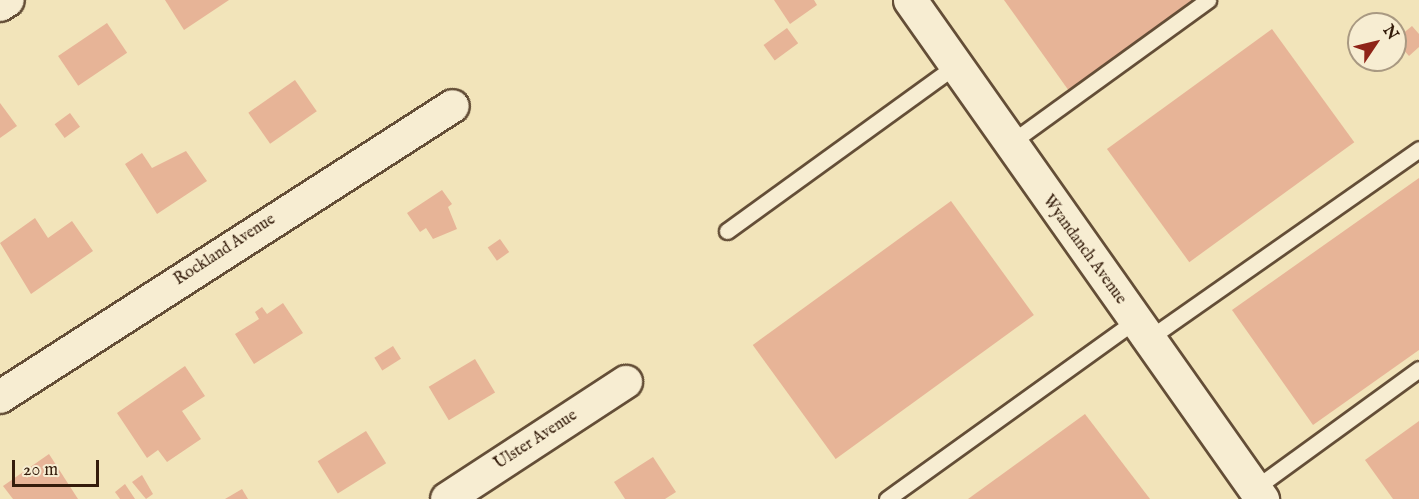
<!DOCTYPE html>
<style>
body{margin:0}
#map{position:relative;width:1419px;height:499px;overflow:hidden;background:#f2e4ba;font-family:"IM FELL English",serif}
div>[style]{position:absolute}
.building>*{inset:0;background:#e7b497;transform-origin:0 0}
.roads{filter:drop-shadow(2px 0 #644e37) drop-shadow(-2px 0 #644e37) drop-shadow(0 2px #644e37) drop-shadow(0 -2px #644e37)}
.service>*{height:15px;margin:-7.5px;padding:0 7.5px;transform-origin:7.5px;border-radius:7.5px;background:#f7edd2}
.minor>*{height:32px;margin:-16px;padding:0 16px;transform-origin:16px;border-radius:16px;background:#f7edd2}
.tertiary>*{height:33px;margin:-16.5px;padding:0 16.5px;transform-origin:16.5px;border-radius:16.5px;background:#f7edd2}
span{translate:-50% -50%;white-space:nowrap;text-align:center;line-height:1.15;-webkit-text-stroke:5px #f7edd2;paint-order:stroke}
.street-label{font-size:16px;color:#341c0b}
.north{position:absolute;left:1347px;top:12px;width:60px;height:60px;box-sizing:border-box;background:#f7edd2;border:2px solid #a99982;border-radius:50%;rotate:55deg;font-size:16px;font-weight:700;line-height:24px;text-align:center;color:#341c0b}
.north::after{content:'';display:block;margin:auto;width:21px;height:27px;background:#8f2418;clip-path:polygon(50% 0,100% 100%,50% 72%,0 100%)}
.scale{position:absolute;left:12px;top:460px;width:87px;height:27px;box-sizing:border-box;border:3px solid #341c0b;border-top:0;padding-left:8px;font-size:18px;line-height:21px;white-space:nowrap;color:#341c0b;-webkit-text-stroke:4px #f7edd2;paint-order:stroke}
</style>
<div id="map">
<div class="building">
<div style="clip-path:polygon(165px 0,229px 0,184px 30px)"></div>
<div style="clip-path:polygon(774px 0,814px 0,817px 5px,790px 24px)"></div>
<div style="clip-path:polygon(1004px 0,1196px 0,1069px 91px)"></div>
<div style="left:107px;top:23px;width:36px;height:59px;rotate:56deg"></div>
<div style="clip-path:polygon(1412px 26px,1419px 34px,1419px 47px,1409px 56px,1395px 40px)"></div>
<div style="left:787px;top:28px;width:19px;height:29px;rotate:54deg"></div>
<div style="left:1272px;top:29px;width:140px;height:204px;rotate:54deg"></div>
<div style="left:295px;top:80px;width:38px;height:57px;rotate:55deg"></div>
<div style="clip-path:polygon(0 103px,17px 126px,0 138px)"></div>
<div style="left:70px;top:113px;width:17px;height:19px;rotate:54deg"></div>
<div style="clip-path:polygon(186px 151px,207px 181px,157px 214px,125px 164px,142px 153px,152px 168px)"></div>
<div style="clip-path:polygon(1419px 178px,1419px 350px,1313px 425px,1232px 310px)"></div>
<div style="clip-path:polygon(442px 190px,452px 204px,448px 207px,457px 229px,433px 239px,426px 228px,420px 232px,407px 213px)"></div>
<div style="left:951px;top:201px;width:141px;height:245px;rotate:54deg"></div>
<div style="clip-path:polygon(35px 218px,48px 238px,72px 221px,93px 251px,31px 294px,0 243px)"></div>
<div style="left:500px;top:239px;width:16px;height:15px;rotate:55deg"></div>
<div style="clip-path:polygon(283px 303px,303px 333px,254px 364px,235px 334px,259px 319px,255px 312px,262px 307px,267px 314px)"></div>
<div style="left:393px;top:346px;width:15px;height:22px;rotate:58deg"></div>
<div style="left:475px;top:359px;width:39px;height:54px;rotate:59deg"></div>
<div style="clip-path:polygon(185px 366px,205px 396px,182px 411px,201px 439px,167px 462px,158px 450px,147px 458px,117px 413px)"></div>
<div style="clip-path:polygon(1085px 414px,1150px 499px,968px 499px)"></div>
<div style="clip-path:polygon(1419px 421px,1419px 499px,1393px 499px,1365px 460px)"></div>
<div style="left:366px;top:431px;width:38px;height:57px;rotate:58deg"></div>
<div style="clip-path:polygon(49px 454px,78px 499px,13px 499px,3px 486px)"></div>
<div style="clip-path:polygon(653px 457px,676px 492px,665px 499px,625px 499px,614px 482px)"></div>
<div style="clip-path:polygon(142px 475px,153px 494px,146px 499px,132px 482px)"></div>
<div style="clip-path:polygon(125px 484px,135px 499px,120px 499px,115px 492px)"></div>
<div style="clip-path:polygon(242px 489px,248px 499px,225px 499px)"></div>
</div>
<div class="roads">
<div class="service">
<div style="left:1009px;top:144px;width:246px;rotate:-35.9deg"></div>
<div style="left:727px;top:231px;width:281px;rotate:-35.9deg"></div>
<div style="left:1148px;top:339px;width:331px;rotate:-35deg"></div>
<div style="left:1254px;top:489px;width:204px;rotate:-36deg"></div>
<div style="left:887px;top:499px;width:305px;rotate:-35.7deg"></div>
</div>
<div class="minor">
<div style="left:0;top:5px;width:9px;rotate:-32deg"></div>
<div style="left:0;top:397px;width:538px;rotate:-32.72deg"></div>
<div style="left:447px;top:499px;width:214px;rotate:-33.2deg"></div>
</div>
<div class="tertiary">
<div style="left:910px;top:0;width:611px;rotate:54.8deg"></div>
</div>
</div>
<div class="street-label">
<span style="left:225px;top:250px;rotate:-33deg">Rockland Avenue</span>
<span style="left:1084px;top:250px;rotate:54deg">Wyandanch Avenue</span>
<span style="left:536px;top:440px;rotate:-33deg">Ulster Avenue</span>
</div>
<div class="north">N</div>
<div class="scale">20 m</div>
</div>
